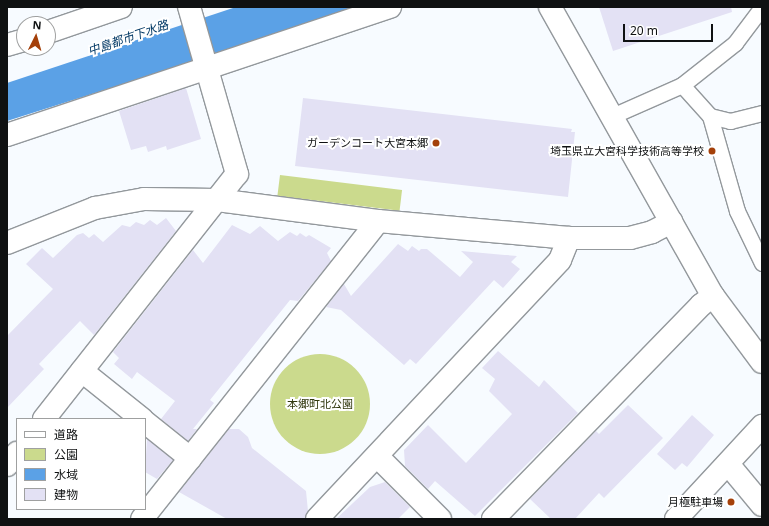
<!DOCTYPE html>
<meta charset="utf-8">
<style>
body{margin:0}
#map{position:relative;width:769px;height:526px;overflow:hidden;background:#f7fbff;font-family:"Noto Sans","Noto Sans JP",sans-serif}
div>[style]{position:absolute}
.green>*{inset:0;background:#cbda8d;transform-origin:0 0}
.round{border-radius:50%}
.water>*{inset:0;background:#5ba1e6}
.building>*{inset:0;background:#e3e1f4}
.roads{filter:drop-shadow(1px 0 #93989c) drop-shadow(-1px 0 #93989c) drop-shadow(0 1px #93989c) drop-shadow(0 -1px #93989c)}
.lane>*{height:15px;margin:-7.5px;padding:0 7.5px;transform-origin:7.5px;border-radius:7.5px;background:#fff}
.street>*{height:22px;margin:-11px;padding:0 11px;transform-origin:11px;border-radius:11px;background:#fff}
.secondary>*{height:22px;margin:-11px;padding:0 11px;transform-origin:11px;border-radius:11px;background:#fff}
.dots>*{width:11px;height:11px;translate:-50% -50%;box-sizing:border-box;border:2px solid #fff;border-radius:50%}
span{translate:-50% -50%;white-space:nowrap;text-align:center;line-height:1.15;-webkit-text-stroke:4px #fff;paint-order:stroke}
.poi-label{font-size:11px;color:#0f1112}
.right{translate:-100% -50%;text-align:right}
.park-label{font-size:11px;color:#30370d}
.water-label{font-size:12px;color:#043a66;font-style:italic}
.frame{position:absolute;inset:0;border:8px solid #0f1112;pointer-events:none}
.legend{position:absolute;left:16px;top:418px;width:130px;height:92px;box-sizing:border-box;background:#fff;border:1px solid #9fa0a0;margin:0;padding:5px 7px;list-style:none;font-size:12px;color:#0f1112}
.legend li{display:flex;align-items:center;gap:8px;height:20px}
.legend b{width:20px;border:1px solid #9fa0a0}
.north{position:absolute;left:16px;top:16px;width:40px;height:40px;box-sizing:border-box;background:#fff;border:1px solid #9fa0a0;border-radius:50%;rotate:5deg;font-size:11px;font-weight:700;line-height:16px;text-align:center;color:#0f1112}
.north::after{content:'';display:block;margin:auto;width:14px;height:18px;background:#a4400a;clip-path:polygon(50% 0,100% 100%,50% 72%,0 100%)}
.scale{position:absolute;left:623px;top:24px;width:90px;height:18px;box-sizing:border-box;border:2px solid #0f1112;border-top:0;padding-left:5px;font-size:12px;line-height:14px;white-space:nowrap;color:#0f1112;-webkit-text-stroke:3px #fff;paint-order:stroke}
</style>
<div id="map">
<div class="green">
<div style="left:280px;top:175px;width:123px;height:21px;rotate:7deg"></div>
<div class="round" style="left:270px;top:354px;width:100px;height:100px"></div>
</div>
<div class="water">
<div style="clip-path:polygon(236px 7px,365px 7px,7px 121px,7px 83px)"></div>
</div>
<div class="building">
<div style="clip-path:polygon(599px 7px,731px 7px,732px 12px,613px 51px)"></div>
<div style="clip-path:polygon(186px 88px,201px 139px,167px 150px,166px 146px,148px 152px,146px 146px,131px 150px,119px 111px)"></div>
<div style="clip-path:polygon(303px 98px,572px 129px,571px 132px,575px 132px,568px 197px,295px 166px)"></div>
<div style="clip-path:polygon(166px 218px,176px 231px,94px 335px,80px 321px,39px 364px,44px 369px,7px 408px,7px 336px,53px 289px,26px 264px,42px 248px,53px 258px,77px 235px,83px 233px,89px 238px,94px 234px,103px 242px,122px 225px,130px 227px,136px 222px,144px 225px,150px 220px,157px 225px)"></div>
<div style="clip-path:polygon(232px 225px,250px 234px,260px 226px,278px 241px,290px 232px,297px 236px,300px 233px,306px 237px,309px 235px,331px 248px,327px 253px,331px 261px,298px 301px,290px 300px,210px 400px,214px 403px,193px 429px,197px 429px,188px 441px,161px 419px,175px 401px,137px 372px,132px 379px,114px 364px,119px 358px,113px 352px,193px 250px,203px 263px)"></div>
<div style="clip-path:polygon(398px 244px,408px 251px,412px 246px,419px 251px,421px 249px,427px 249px,460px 277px,473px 262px,461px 251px,517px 256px,511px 262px,520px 269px,503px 288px,494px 280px,416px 364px,410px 359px,404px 365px,341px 310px,326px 307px,344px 284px,351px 296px)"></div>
<div style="clip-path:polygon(498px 351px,539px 387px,544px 380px,578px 413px,475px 516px,435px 481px,428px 489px,405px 466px,404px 450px,428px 425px,466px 463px,512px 414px,489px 391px,495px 379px,482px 368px)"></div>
<div style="clip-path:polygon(628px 405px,663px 438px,604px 498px,599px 493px,575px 519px,551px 519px,530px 499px,596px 431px,599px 434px)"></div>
<div style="clip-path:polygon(692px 415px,714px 435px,687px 467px,682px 463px,675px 470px,657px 454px)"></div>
<div style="clip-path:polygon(229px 429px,239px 429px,248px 437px,252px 448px,306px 491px,308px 511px,305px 519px,227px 519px,179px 492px)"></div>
<div style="clip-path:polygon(147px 439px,173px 460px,157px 479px,145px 472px)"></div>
<div style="clip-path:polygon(385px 482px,410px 507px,398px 519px,336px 519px,370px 487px)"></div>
</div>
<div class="roads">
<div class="lane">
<div style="left:682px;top:85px;width:42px;rotate:47.9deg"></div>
<div style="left:710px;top:116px;width:21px;rotate:14deg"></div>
<div style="left:730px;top:121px;width:33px;rotate:-14deg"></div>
<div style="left:612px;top:116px;width:77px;rotate:-23.9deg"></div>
<div style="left:682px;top:85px;width:68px;rotate:-38.4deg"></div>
<div style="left:735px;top:43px;width:45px;rotate:-53.1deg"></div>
<div style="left:710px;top:116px;width:99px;rotate:74.1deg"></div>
<div style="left:737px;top:211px;width:58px;rotate:64.3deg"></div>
</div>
<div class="street">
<div style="left:7px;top:135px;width:404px;rotate:-18.5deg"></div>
<div style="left:7px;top:243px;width:95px;rotate:-21.7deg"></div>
<div style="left:95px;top:208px;width:50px;rotate:-10.4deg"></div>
<div style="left:144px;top:199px;width:73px;rotate:0.8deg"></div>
<div style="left:217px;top:200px;width:162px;rotate:7.4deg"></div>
<div style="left:378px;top:221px;width:192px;rotate:5.1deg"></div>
<div style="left:569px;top:238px;width:61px"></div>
<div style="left:630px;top:238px;width:23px;rotate:-15deg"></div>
<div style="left:652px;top:232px;width:22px;rotate:-27deg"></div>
<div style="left:82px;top:371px;width:77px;rotate:38.7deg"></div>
<div style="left:44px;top:419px;width:312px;rotate:-51.8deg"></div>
<div style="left:237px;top:174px;width:174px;rotate:-106deg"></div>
<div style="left:145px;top:422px;width:58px;rotate:38.7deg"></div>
<div style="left:377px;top:456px;width:89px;rotate:45deg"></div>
<div style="left:728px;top:464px;width:53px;rotate:50.3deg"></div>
<div style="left:7px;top:465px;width:16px;rotate:-50deg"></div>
<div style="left:142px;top:519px;width:380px;rotate:-51.6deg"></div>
<div style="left:317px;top:519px;width:355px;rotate:-46.8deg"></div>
<div style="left:560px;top:260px;width:24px;rotate:-68deg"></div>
<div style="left:493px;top:519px;width:298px;rotate:-45.8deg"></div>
<div style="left:701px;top:305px;width:15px;rotate:-37deg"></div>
<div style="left:676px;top:519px;width:127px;rotate:-47.2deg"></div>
</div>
<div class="secondary">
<div style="left:550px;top:7px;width:332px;rotate:60.6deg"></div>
<div style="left:713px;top:296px;width:82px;rotate:53.4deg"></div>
<div style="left:48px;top:32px;width:77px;rotate:-18.9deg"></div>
<div style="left:7px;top:45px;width:18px;rotate:-16deg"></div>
</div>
</div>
<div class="dots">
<div style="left:436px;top:143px;background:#a4400a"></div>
<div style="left:712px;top:151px;background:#a4400a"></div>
<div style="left:731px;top:502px;background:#a4400a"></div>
</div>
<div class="poi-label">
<span class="right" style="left:428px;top:143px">ガーデンコート大宮本郷</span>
<span class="right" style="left:704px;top:151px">埼玉県立大宮科学技術高等学校</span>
<span class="right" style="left:723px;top:502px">月極駐車場</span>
</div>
<div class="park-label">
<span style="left:320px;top:404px">本郷町北公園</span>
</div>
<div class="water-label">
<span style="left:128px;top:38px;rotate:-19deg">中島都市下水路</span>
</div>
<div class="frame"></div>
<ul class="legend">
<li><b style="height:5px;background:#fff"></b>道路</li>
<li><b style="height:11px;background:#cbda8d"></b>公園</li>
<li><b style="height:11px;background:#5ba1e6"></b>水域</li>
<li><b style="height:11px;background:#e3e1f4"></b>建物</li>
</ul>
<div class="north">N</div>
<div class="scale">20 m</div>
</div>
